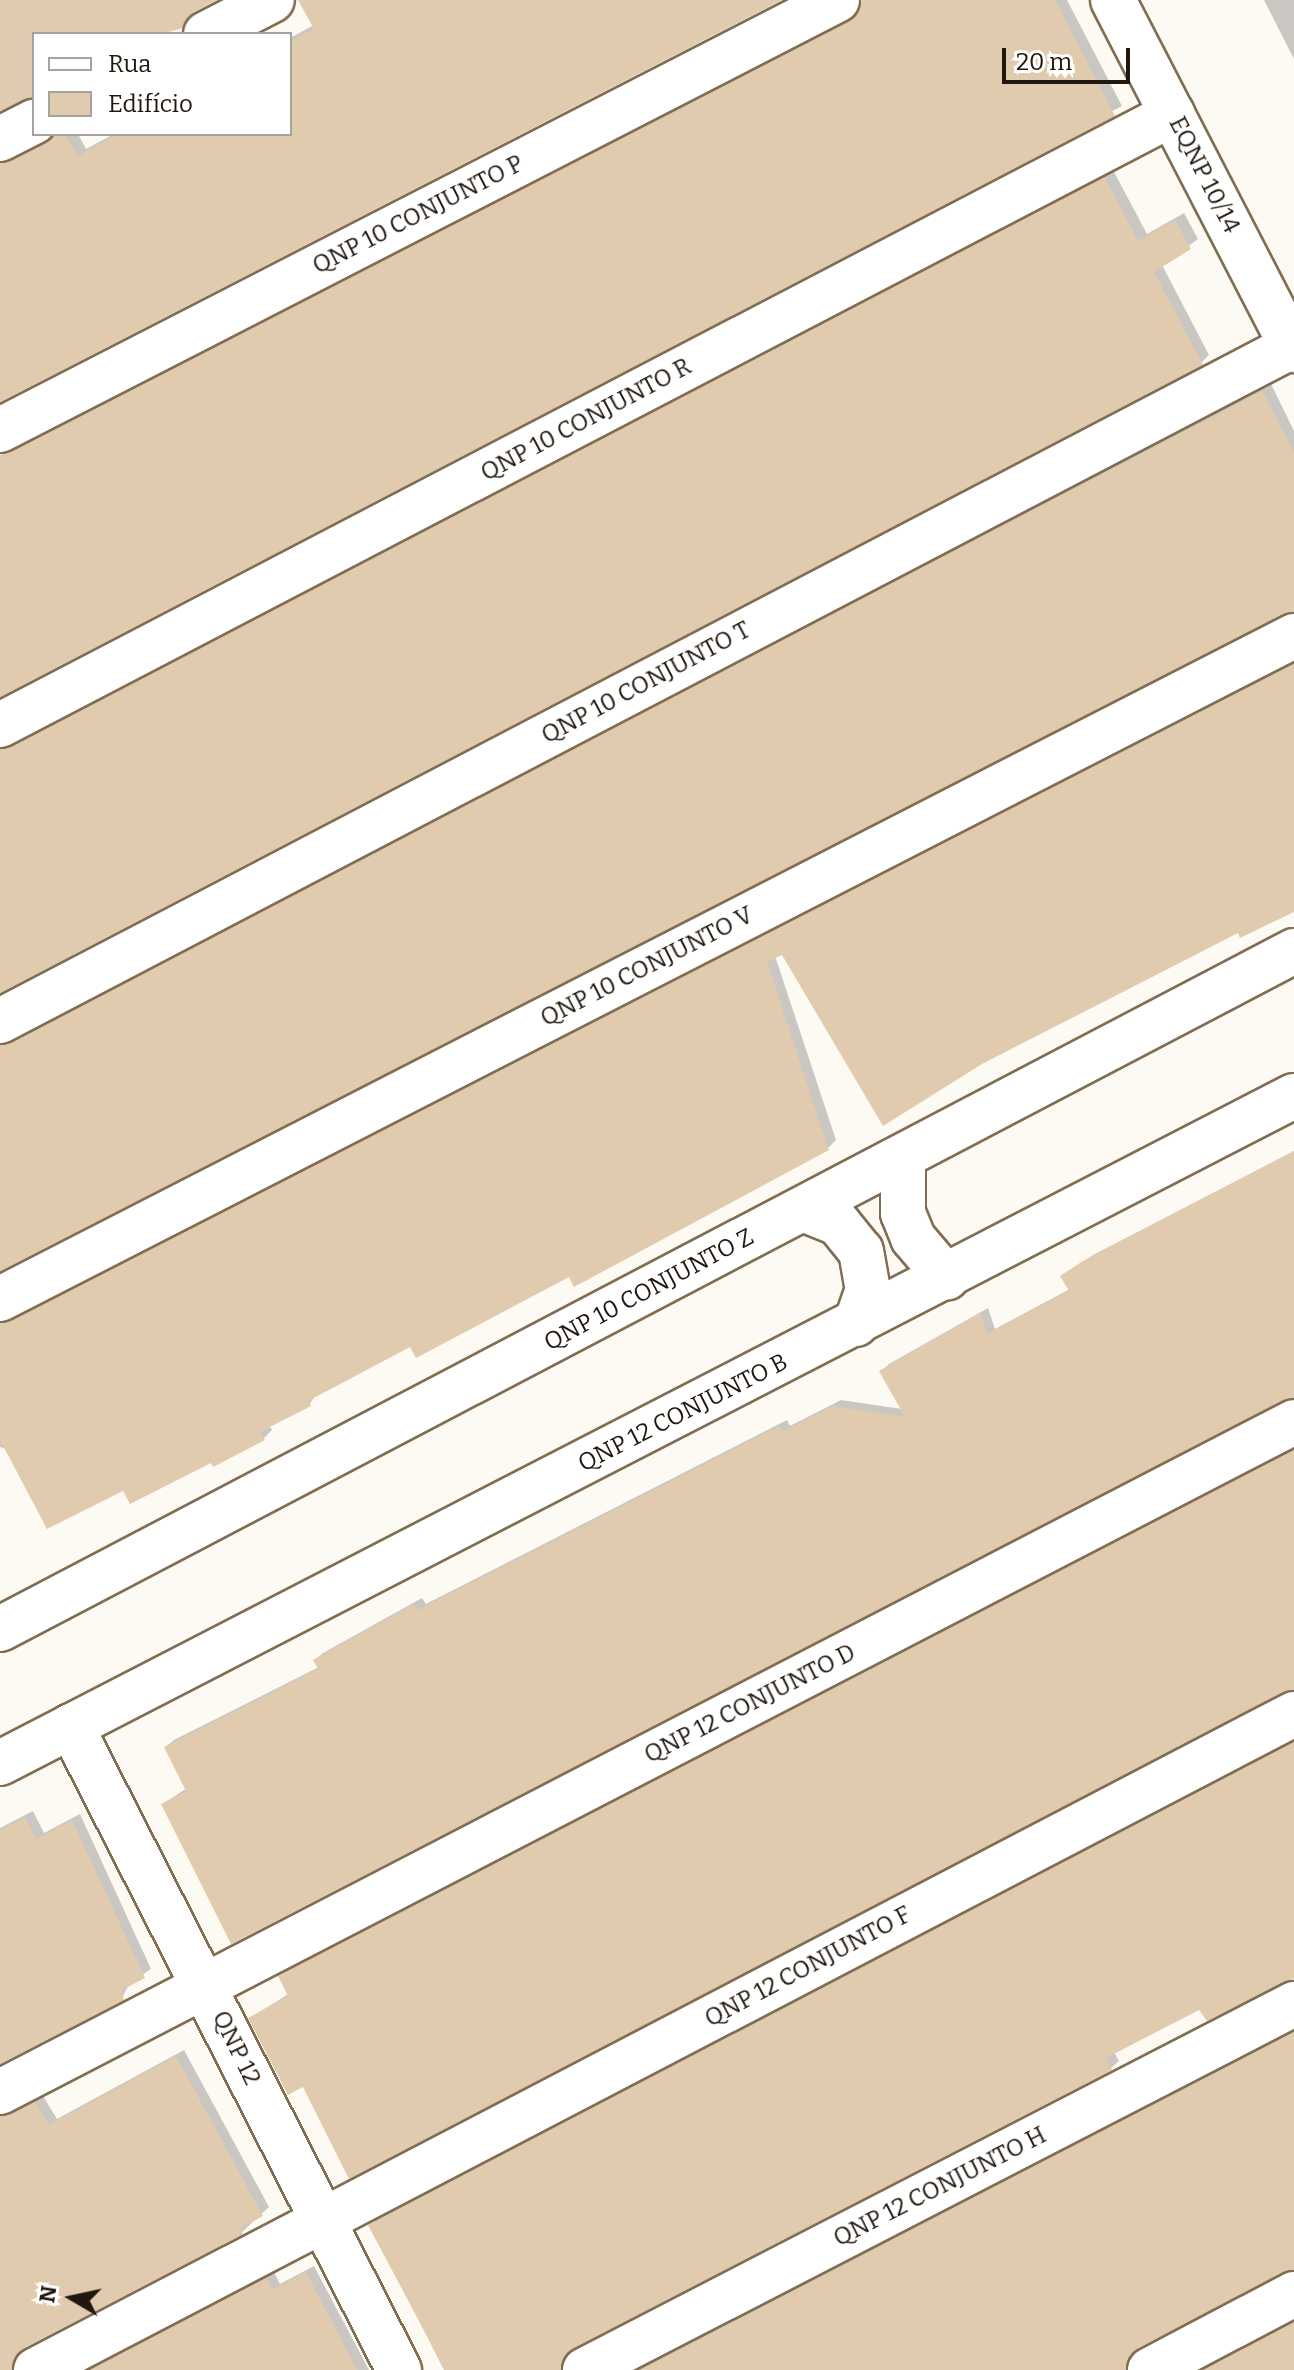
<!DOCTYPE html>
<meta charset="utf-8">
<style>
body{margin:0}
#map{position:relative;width:1294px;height:2370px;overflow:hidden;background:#fdf9f3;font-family:Bitter,serif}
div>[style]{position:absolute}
.shadow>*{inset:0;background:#0003}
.building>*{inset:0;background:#e0cbae}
.roads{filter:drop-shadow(2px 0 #806d52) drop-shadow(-2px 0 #806d52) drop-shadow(0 2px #806d52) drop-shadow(0 -2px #806d52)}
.street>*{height:44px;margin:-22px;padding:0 22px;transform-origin:22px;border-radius:22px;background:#fff}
.secondary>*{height:44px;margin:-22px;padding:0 22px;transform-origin:22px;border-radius:22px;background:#fff}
span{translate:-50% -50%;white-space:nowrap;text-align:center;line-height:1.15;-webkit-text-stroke:8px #fff;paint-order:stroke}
.street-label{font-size:24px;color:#20180e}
.legend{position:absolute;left:32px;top:32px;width:260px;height:104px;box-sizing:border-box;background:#fff;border:2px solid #a6a39f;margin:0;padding:10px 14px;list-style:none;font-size:24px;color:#20180e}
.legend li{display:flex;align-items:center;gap:16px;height:40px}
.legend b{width:40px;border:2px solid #a6a39f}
.north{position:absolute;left:32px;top:2258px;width:80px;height:80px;-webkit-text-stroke:6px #fff;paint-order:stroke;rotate:279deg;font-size:22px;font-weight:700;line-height:32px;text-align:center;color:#20180e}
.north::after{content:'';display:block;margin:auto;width:28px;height:36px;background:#20180e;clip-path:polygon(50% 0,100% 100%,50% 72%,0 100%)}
.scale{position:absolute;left:1002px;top:48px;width:128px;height:36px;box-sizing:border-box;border:4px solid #20180e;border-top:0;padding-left:10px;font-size:24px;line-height:28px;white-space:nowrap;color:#20180e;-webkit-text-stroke:6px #fff;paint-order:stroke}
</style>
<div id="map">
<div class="shadow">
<div style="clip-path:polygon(360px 0,778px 0,0 400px,0 153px,20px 154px,54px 134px,78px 134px,86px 149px,114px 134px,290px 134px,290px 38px)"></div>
<div style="clip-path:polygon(864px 0,1067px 0,1122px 106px,0 695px,0 463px,25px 443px,854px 17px)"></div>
<div style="clip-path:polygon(1264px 0,1294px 0,1294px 59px)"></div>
<div style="clip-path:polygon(1113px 170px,1147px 234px,1184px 213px,1198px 239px,1162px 265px,1209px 355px,1201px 363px,0 991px,0 738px,7px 743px)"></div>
<div style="clip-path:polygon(1271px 384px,1294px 431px,1294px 612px,1283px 611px,0 1269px,0 1035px,21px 1036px)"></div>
<div style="clip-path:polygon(1294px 662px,1294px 908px,1238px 930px,783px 952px,775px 956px,836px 1140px,828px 1148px,411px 1344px,316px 1394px,309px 1405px,269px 1425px,272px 1430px,264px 1438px,212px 1460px,123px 1488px,0 1447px,0 1312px,21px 1314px)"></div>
<div style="clip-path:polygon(1294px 1151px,1294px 1398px,1282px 1398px,163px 1804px,187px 1788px,166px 1747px,174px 1740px,319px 1667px,315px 1660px,323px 1653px,422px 1598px,426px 1604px,787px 1420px,790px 1426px,841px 1400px,902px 1409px,882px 1371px,889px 1364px,988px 1308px,995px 1329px,1070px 1289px,1063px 1277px,1093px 1255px)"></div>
<div style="clip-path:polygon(1294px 1448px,1294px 1690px,1282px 1690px,304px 2084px,250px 2018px,290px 1993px,281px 1976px,288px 1969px)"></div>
<div style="clip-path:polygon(1294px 1740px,1294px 1977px,1200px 2008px,1114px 2052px,1119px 2061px,1111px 2068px,577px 2344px,567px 2359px,569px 2370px,444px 2370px,371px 2225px,378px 2218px)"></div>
<div style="clip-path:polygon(33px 1811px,44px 1833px,80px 1814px,151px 1969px,129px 1984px,122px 1998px,0 2062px,0 1828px)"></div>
<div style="clip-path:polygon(1294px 2031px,1294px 2270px,1283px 2270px,1141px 2344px,1132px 2359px,1134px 2370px,636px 2370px)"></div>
<div style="clip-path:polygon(184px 2050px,269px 2207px,242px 2232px,21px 2348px,20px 2370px,0 2370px,0 2105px,8px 2111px,43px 2096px,57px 2119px)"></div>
<div style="clip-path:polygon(314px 2266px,369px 2370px,86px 2370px,274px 2272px,280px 2284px)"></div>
<div style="clip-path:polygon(1294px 2320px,1294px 2370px,1200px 2370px)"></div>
</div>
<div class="building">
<div style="clip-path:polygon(0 0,217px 0,194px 12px,183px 28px,161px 34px,34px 34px,34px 97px,0 111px)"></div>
<div style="clip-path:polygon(298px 0,782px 0,0 402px,0 164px,45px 144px,56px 134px,65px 134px,78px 156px,118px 134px,290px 135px,290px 41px,314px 29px)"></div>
<div style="clip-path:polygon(862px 0,1055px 0,1115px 116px,0 697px,0 455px,848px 22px)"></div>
<div style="clip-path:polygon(1105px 177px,1138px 241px,1175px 220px,1191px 249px,1154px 272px,1203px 365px,0 993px,0 750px)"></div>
<div style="clip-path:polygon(1262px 391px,1294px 452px,1294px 611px,0 1271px,0 1046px)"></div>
<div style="clip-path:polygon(1294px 664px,1294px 912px,1240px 938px,1238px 933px,982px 1064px,883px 1126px,782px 955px,767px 962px,829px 1150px,574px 1287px,569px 1277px,416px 1358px,410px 1347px,308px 1401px,311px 1406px,260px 1432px,265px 1440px,213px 1467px,211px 1463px,130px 1504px,123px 1491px,47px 1529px,0 1440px,0 1324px)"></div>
<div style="clip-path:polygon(1294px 1151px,1294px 1397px,231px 1944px,161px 1804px,186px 1791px,164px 1747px,318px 1669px,313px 1660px,414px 1604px,418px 1610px,779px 1426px,782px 1432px,833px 1406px,905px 1417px,879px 1371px,980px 1313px,987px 1334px,1069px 1291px,1060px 1276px,1083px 1261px)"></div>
<div style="clip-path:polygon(1294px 1450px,1294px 1689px,349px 2179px,303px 2087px,288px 2095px,248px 2018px,288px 1996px,278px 1976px)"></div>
<div style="clip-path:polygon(1294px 1742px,1294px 1979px,1207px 2021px,1199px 2010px,1106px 2058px,1112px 2070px,574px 2348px,560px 2370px,445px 2370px,368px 2225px)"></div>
<div style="clip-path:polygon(25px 1817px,36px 1839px,72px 1820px,145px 1978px,122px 1990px,124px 2000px,0 2064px,0 1830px)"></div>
<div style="clip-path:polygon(1294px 2032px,1294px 2269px,1138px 2348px,1125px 2370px,640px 2370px)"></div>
<div style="clip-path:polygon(176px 2056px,263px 2216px,240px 2228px,243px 2234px,24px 2348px,11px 2370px,0 2370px,0 2117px,35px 2102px,49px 2125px)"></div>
<div style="clip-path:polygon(306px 2272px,357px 2370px,90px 2370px,266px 2278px,272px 2290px)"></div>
<div style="clip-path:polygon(1294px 2322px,1294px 2370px,1204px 2370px)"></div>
</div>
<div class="roads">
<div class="street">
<div style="left:1113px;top:0;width:394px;rotate:62.7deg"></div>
<div style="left:206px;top:34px;width:74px;rotate:-27.3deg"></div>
<div style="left:0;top:139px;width:38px;rotate:-27deg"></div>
<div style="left:0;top:430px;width:941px;rotate:-27.19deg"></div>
<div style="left:0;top:725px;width:1322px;rotate:-27.53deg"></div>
<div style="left:0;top:1021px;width:1458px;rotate:-27.58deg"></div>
<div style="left:0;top:1299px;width:1454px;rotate:-27.13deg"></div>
<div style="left:71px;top:1726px;width:723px;rotate:63.01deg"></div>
<div style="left:0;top:2092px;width:1457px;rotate:-27.37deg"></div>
<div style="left:36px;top:2370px;width:1419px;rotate:-27.54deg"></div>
<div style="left:585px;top:2370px;width:798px;rotate:-27.3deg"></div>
<div style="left:1150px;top:2370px;width:163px;rotate:-27.8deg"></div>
</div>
<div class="secondary">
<div style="left:903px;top:1160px;width:53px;rotate:90deg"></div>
<div style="left:903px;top:1213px;width:27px;rotate:68deg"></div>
<div style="left:913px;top:1238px;width:52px;rotate:49.6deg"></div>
<div style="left:803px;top:1209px;width:38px;rotate:22deg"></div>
<div style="left:838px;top:1223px;width:36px;rotate:51deg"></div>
<div style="left:861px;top:1251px;width:39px;rotate:80deg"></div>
<div style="left:868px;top:1289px;width:37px;rotate:109deg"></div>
<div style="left:0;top:1629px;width:1461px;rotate:-27.65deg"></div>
<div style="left:0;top:1763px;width:1456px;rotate:-27.27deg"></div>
</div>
</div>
<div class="street-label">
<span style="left:1204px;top:175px;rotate:63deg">EQNP 10/14</span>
<span style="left:418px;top:215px;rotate:-27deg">QNP 10 CONJUNTO P</span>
<span style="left:586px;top:420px;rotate:-28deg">QNP 10 CONJUNTO R</span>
<span style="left:646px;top:683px;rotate:-28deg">QNP 10 CONJUNTO T</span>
<span style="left:647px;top:967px;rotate:-27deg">QNP 10 CONJUNTO V</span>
<span style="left:649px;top:1290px;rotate:-28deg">QNP 10 CONJUNTO Z</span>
<span style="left:683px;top:1413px;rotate:-27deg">QNP 12 CONJUNTO B</span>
<span style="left:750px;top:1704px;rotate:-27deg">QNP 12 CONJUNTO D</span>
<span style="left:808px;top:1967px;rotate:-28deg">QNP 12 CONJUNTO F</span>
<span style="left:236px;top:2048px;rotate:64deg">QNP 12</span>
<span style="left:940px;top:2187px;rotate:-27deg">QNP 12 CONJUNTO H</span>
</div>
<ul class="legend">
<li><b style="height:10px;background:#fff"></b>Rua</li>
<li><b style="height:22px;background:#e0cbae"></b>Edifício</li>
</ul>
<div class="north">N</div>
<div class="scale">20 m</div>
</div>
